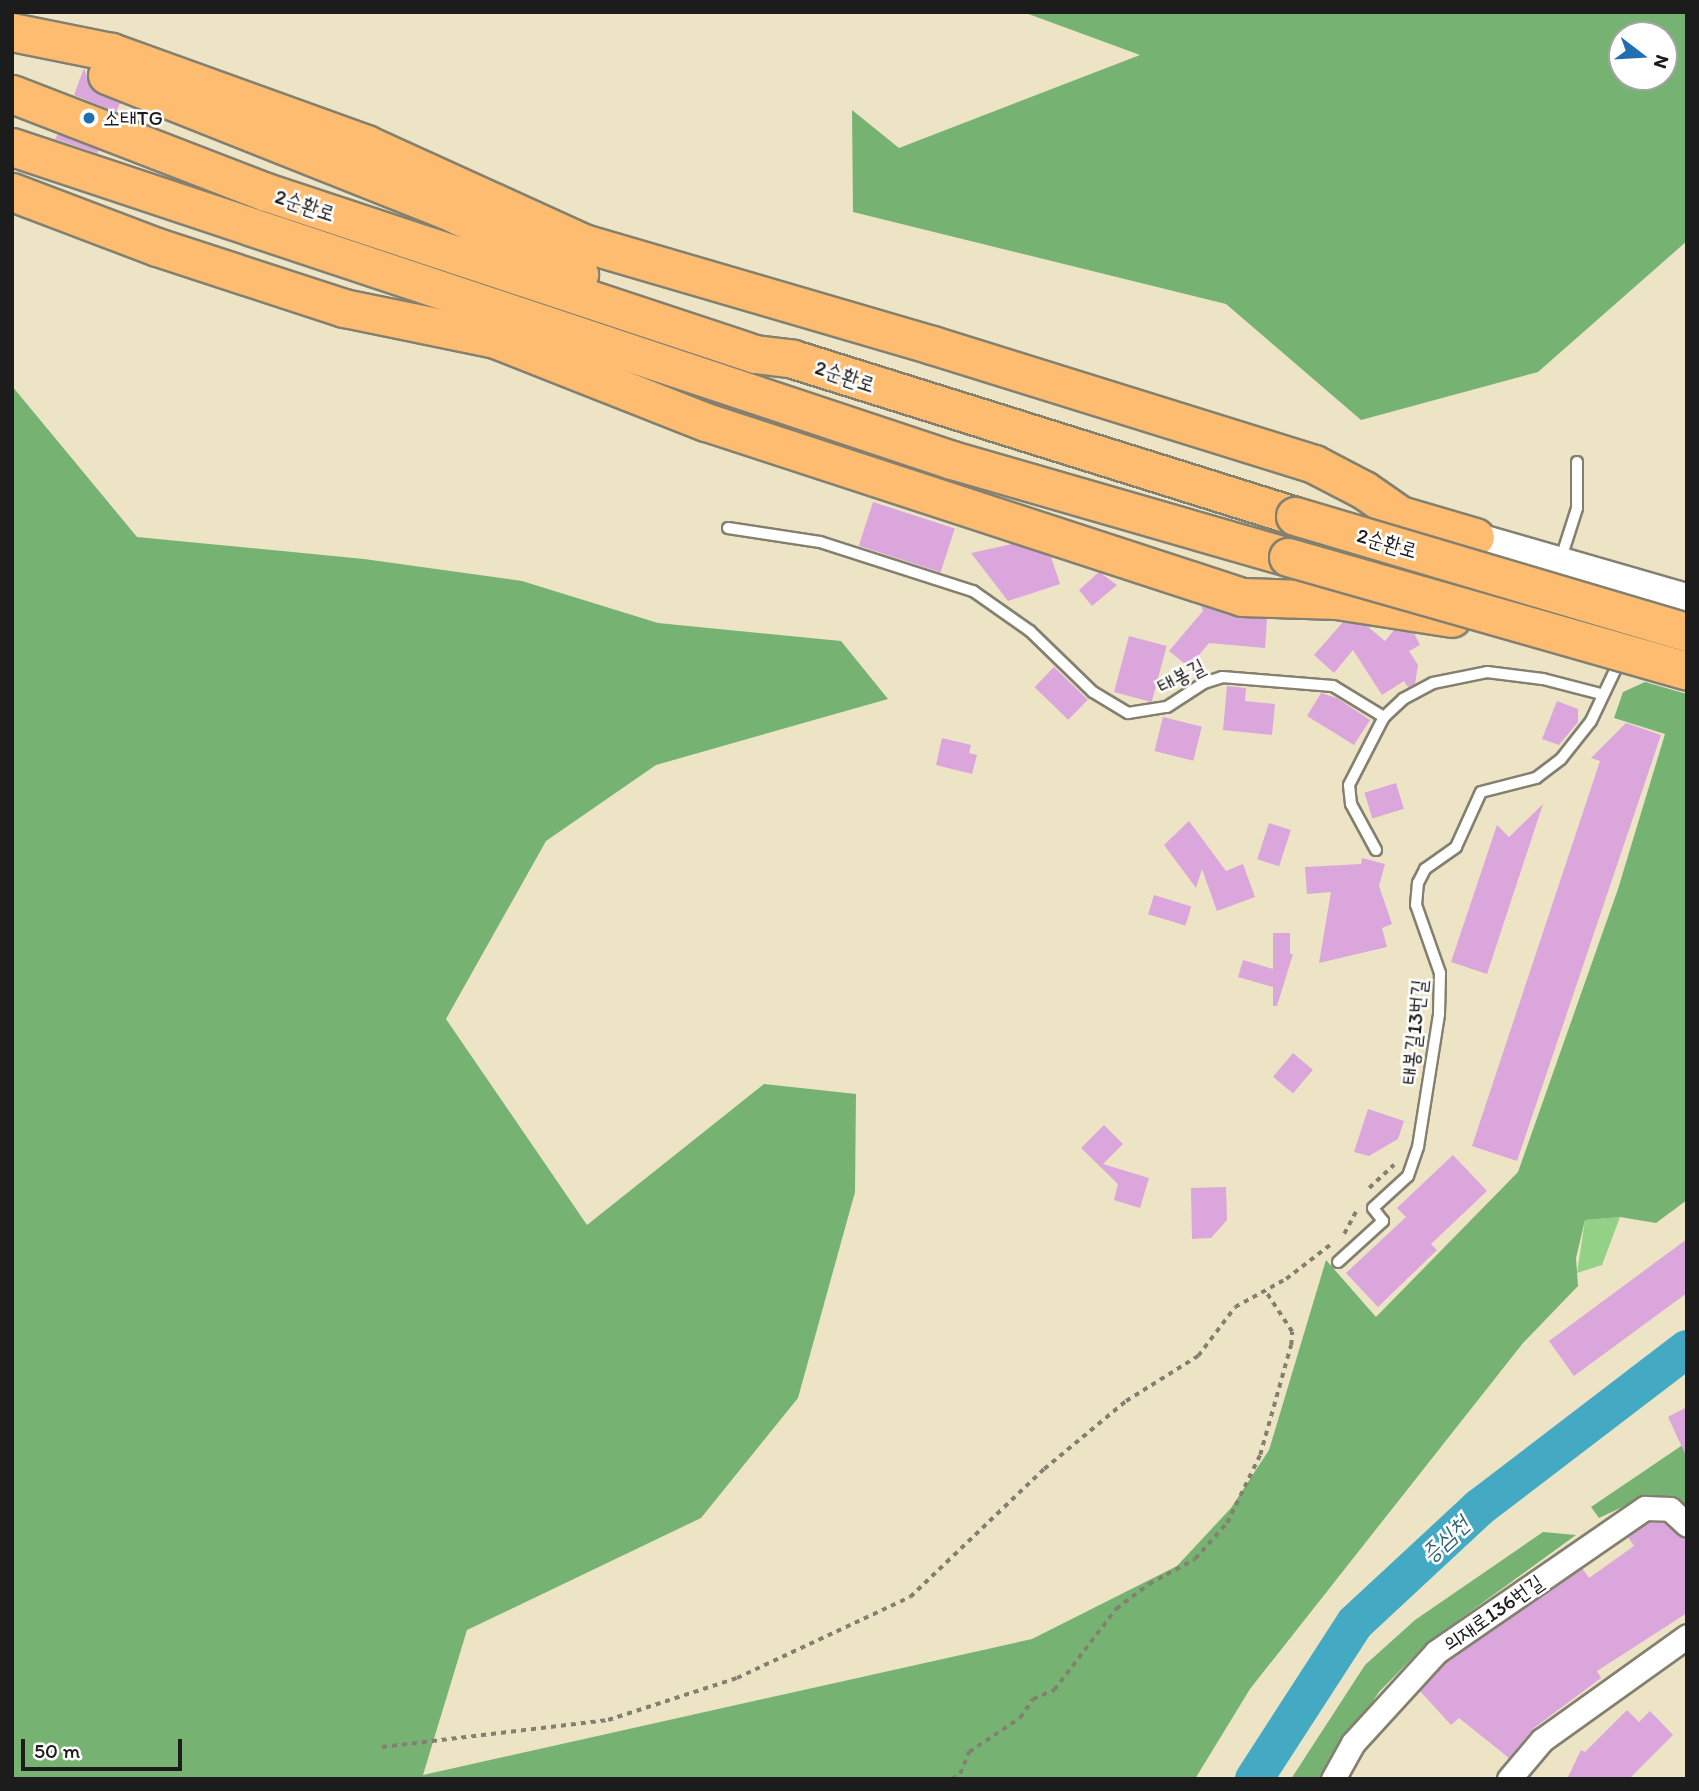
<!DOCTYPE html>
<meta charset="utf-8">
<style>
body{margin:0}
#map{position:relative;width:1699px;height:1791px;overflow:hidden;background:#ede4c5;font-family:Itim,"Poor Story",sans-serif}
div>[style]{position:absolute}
.green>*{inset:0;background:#93d186}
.forest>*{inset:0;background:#76b373}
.river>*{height:38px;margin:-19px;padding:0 19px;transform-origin:19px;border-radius:19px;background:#44aac4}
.building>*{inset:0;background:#daa6dc;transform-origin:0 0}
.path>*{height:3.5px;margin-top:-1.75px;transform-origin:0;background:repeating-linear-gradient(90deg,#848070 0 5px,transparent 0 10px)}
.roads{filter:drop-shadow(2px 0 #848070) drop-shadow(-2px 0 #848070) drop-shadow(0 2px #848070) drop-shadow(0 -2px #848070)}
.service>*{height:10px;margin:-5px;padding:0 5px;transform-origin:5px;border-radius:5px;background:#fff}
.minor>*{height:23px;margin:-11.5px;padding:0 11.5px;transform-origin:11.5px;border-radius:11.5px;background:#fff}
.tertiary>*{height:28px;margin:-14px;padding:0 14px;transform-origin:14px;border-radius:14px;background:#fff}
.trunk>*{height:37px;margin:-18.5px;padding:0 18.5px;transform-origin:18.5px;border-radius:18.5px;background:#febc70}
.bridges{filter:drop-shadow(2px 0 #848070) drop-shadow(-2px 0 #848070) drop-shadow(0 2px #848070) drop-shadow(0 -2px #848070)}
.trunk-bridge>*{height:37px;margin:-18.5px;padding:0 18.5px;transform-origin:18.5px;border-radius:18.5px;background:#febc70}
.dots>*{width:19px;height:19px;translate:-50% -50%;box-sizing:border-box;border:4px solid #fff;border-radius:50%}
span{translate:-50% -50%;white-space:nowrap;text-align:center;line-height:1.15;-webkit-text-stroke:5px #fff;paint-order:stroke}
.poi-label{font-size:21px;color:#1c1c1c}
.left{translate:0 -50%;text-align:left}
.street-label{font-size:21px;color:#1c1c1c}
.water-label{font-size:23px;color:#306370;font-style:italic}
.frame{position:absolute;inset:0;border:14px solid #1c1c1c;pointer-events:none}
.north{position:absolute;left:1608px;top:21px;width:70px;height:70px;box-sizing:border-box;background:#fff;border:2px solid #a4a4a4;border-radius:50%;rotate:107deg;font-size:19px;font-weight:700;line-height:28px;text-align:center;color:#1c1c1c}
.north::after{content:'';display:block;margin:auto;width:24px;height:32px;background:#1f6fb2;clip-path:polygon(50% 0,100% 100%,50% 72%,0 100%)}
.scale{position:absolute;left:21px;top:1739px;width:161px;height:32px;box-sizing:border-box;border:4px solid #1c1c1c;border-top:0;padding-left:9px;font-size:21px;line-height:24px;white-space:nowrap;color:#1c1c1c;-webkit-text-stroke:5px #fff;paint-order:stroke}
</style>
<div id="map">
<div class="green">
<div style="clip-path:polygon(1620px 1217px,1602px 1265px,1577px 1273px,1585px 1220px)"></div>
</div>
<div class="forest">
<div style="clip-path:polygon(evenodd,1023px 12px,1687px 12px,1687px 241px,1538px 372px,1361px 420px,1226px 304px,853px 212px,852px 110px,899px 148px,1140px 55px,1023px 12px,1622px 35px,1664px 35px,1664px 77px,1622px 77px,1622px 35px)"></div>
<div style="clip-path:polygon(12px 386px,137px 537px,364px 559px,522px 581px,658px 623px,841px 641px,888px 699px,656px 765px,546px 841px,446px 1019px,587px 1225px,764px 1084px,856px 1094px,855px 1192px,798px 1398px,701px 1518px,467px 1630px,423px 1775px,1032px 1639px,1177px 1566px,1231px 1508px,1269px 1450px,1326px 1260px,1376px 1317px,1518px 1172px,1618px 889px,1665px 734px,1614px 718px,1623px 692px,1645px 682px,1687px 694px,1687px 1200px,1656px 1223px,1620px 1217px,1585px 1220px,1576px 1258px,1578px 1286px,1523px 1343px,1250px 1689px,1195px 1779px,12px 1779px)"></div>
<div style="clip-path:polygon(1687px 1442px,1687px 1508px,1666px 1497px,1646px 1496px,1599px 1518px,1591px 1507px)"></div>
<div style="clip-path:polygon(1543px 1532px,1576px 1535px,1427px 1643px,1379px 1692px,1321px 1779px,1291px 1779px,1365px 1665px,1415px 1620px)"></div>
</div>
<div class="river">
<div style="left:1254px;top:1779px;width:186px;rotate:-57.1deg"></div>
<div style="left:1355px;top:1623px;width:171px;rotate:-42.9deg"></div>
<div style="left:1480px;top:1507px;width:260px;rotate:-37.4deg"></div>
</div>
<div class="building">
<div style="clip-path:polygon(84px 68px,91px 88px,120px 103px,116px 112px,74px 95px)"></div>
<div style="clip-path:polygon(58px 134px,99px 150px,97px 153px,55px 139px)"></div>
<div style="left:873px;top:502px;width:86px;height:46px;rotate:18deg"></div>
<div style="clip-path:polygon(1012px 544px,1051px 557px,1060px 584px,1008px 601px,971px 553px)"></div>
<div style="clip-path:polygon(1099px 572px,1117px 585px,1092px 606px,1079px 590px)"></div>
<div style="clip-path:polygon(1201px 606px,1236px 617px,1267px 619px,1265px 648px,1209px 643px,1189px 667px,1169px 651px,1203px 611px)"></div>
<div style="clip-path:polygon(1343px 622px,1367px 626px,1385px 641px,1394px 630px,1414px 633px,1420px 645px,1409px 651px,1418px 665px,1415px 684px,1408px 687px,1404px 681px,1382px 695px,1353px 650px,1334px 673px,1314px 655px)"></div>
<div style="left:1129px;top:636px;width:39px;height:58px;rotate:15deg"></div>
<div style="left:1054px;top:667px;width:47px;height:28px;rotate:44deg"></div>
<div style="clip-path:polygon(1227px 686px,1246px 688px,1245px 701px,1275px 704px,1272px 735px,1223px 730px)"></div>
<div style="clip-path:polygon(1321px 693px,1337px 698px,1370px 720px,1354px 745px,1307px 716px)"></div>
<div style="clip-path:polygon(1557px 701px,1578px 709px,1578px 722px,1559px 745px,1542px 739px)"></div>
<div style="left:1163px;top:717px;width:40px;height:35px;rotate:14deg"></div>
<div style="clip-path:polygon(1626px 723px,1661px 735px,1517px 1161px,1472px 1146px,1600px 761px,1591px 758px)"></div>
<div style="clip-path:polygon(942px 738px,971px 745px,969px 753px,977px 755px,972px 774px,936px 765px)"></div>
<div style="left:1396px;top:783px;width:27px;height:33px;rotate:73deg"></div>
<div style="clip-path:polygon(1543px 804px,1487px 974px,1451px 962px,1497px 825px,1509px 837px)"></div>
<div style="clip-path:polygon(1189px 821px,1226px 871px,1243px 864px,1255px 897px,1217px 911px,1202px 869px,1196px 888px,1164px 845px)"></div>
<div style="left:1269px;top:823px;width:23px;height:38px;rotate:18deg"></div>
<div style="clip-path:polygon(1362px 858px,1385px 864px,1379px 886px,1392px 924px,1382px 928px,1387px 947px,1319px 963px,1331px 892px,1307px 894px,1305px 867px,1361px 864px)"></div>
<div style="left:1154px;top:895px;width:39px;height:20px;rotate:17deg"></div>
<div style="clip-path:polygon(1273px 933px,1290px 933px,1290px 954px,1293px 954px,1277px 1006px,1273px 1006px,1273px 987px,1238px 977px,1243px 960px,1273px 969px)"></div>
<div style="left:1293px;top:1053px;width:26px;height:31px;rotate:40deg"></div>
<div style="clip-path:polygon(1368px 1109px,1404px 1121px,1398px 1139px,1369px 1156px,1354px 1152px)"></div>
<div style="clip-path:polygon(1104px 1125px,1123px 1144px,1103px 1164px,1149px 1178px,1140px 1208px,1114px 1200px,1118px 1184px,1081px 1148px)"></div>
<div style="clip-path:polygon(1453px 1155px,1487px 1191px,1431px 1244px,1437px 1250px,1378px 1307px,1346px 1273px,1406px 1217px,1397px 1208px)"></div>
<div style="clip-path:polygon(1226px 1187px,1227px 1220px,1211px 1238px,1192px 1239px,1191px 1188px)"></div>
<div style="clip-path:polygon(1687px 1239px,1687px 1293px,1574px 1376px,1549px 1341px)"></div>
<div style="clip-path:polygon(1687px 1407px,1687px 1458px,1668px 1417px)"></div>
<div style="clip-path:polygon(1649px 1522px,1664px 1523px,1687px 1541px,1687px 1613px,1597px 1671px,1601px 1678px,1534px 1728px,1509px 1758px,1459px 1718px,1451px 1725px,1420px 1691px,1445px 1663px,1582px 1568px,1589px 1578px,1634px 1546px,1628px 1537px)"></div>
<div style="clip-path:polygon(1627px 1710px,1639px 1722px,1650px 1711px,1673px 1735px,1629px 1779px,1567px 1779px,1581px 1750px,1585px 1752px)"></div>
</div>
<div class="path">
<div style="left:1369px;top:1188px;width:34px;rotate:-43deg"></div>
<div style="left:1344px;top:1234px;width:27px;rotate:-62deg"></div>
<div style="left:382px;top:1747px;width:228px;rotate:-6.8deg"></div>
<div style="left:608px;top:1720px;width:136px;rotate:-18deg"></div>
<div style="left:737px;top:1678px;width:191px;rotate:-25.1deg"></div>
<div style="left:910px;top:1597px;width:185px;rotate:-43.7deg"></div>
<div style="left:1044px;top:1469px;width:107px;rotate:-39.7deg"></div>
<div style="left:1126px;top:1401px;width:85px;rotate:-32deg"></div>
<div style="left:1198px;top:1356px;width:61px;rotate:-52.9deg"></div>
<div style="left:1235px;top:1307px;width:58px;rotate:-28.8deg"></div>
<div style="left:1286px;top:1279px;width:56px;rotate:-37.7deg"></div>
<div style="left:952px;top:1779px;width:9px;rotate:-32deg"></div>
<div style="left:960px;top:1774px;width:24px;rotate:-68deg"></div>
<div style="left:969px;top:1752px;width:61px;rotate:-33.7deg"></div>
<div style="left:1020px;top:1718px;width:23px;rotate:-56deg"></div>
<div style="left:1033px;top:1699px;width:23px;rotate:-23deg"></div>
<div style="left:1054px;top:1690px;width:102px;rotate:-52.6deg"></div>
<div style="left:1116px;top:1609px;width:41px;rotate:-37.1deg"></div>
<div style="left:1149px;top:1584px;width:52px;rotate:-28.5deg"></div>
<div style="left:1195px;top:1559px;width:48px;rotate:-48.4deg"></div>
<div style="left:1227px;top:1523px;width:76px;rotate:-64.1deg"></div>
<div style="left:1260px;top:1455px;width:114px;rotate:-74.3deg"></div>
<div style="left:1291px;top:1345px;width:13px;rotate:-86deg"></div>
<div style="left:1292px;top:1332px;width:49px;rotate:-123.4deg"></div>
</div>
<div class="roads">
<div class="service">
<div style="left:728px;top:528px;width:93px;rotate:8.7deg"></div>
<div style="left:820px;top:542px;width:161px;rotate:17.8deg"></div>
<div style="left:973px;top:591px;width:70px;rotate:35.1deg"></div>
<div style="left:1030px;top:631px;width:88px;rotate:44.1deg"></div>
<div style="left:1093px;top:692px;width:41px;rotate:31deg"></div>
<div style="left:1128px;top:713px;width:39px;rotate:-9deg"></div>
<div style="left:1167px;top:707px;width:44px;rotate:-33deg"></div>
<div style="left:1204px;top:683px;width:19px;rotate:-18deg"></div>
<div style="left:1222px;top:677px;width:111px;rotate:4.6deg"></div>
<div style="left:1333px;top:686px;width:60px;rotate:31.3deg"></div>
<div style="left:1563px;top:552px;width:46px;rotate:-72.3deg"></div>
<div style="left:1577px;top:508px;width:46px;rotate:-90deg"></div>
<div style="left:1376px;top:850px;width:52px;rotate:-118.5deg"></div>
<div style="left:1351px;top:804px;width:19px;rotate:-96deg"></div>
<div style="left:1349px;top:785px;width:76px;rotate:-62.8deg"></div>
<div style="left:1384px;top:717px;width:26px;rotate:-43deg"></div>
<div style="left:1403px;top:699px;width:34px;rotate:-28deg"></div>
<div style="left:1433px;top:683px;width:55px;rotate:-11.5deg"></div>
<div style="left:1487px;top:672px;width:56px;rotate:7.1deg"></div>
<div style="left:1543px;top:679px;width:60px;rotate:14.5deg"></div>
<div style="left:1338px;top:1262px;width:61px;rotate:-42.3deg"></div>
<div style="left:1383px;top:1221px;width:16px;rotate:-128deg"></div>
<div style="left:1373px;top:1208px;width:47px;rotate:-42.4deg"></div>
<div style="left:1408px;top:1176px;width:31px;rotate:-71deg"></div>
<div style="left:1418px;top:1147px;width:135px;rotate:-81deg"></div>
<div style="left:1439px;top:1014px;width:41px;rotate:-88.6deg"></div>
<div style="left:1440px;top:973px;width:72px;rotate:-109.4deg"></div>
<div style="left:1416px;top:905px;width:22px;rotate:-85deg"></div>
<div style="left:1418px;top:883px;width:16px;rotate:-63deg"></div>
<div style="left:1425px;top:869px;width:38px;rotate:-35deg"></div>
<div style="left:1456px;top:847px;width:60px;rotate:-65.6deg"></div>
<div style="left:1481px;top:792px;width:57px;rotate:-14.3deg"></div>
<div style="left:1536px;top:778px;width:31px;rotate:-37deg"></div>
<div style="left:1561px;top:759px;width:48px;rotate:-51.7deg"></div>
<div style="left:1591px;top:721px;width:68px;rotate:-64.6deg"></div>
</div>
<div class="minor">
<div style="left:1333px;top:1779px;width:41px;rotate:-60.9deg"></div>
<div style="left:1353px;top:1743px;width:123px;rotate:-47.6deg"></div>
<div style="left:1436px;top:1652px;width:254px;rotate:-34.6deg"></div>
<div style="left:1645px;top:1508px;width:25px;rotate:2deg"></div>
<div style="left:1670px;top:1509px;width:23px;rotate:43deg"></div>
<div style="left:1509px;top:1779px;width:51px;rotate:-49.8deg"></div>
<div style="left:1542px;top:1740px;width:178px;rotate:-35.6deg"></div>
</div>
<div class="tertiary">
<div style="left:1475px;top:537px;width:221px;rotate:16.1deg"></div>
</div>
<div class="trunk">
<div style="left:12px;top:32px;width:101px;rotate:11.4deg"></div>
<div style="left:111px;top:52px;width:271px;rotate:19.8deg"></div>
<div style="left:366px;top:144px;width:239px;rotate:24.5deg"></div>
<div style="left:583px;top:243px;width:364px;rotate:16.3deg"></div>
<div style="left:932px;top:345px;width:400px;rotate:17.3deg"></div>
<div style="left:1314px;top:464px;width:56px;rotate:27.5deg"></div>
<div style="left:1364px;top:490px;width:44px;rotate:34.8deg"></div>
<div style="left:1400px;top:515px;width:78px;rotate:16.3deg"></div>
<div style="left:107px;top:75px;width:366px;rotate:21.7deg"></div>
<div style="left:447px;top:210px;width:147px;rotate:25.9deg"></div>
<div style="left:12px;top:94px;width:272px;rotate:21.1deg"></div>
<div style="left:266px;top:192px;width:515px;rotate:18.33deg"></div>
<div style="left:755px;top:354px;width:38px;rotate:7deg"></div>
<div style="left:793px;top:359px;width:526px;rotate:17.37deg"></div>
<div style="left:12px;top:147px;width:991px;rotate:18.42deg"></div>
<div style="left:952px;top:460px;width:350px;rotate:16.1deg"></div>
<div style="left:12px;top:192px;width:155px;rotate:20.8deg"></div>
<div style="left:157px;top:247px;width:197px;rotate:18.1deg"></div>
<div style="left:344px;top:308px;width:154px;rotate:11.6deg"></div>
<div style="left:495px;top:339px;width:227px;rotate:21.5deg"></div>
<div style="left:706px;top:422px;width:564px;rotate:18.08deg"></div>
<div style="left:1242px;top:597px;width:95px;rotate:1.8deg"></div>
<div style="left:1337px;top:600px;width:116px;rotate:8.9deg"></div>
</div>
</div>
<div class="bridges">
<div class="trunk-bridge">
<div style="left:1295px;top:516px;width:409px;rotate:16.5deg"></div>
<div style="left:1288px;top:557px;width:415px;rotate:15.9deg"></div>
</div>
</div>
<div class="dots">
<div style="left:89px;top:118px;background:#1f6fb2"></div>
</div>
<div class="poi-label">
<span class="left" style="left:103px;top:118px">소태TG</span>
</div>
<div class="street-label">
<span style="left:305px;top:205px;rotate:18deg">2순환로</span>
<span style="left:845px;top:376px;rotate:18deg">2순환로</span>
<span style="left:1387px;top:543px;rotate:16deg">2순환로</span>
<span style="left:1181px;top:676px;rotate:-27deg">태봉길</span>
<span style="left:1414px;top:1032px;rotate:-84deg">태봉길13번길</span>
<span style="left:1493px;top:1613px;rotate:-35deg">의재로136번길</span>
</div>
<div class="water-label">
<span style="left:1445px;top:1539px;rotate:-43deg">증심천</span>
</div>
<div class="frame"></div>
<div class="north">N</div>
<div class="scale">50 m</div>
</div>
